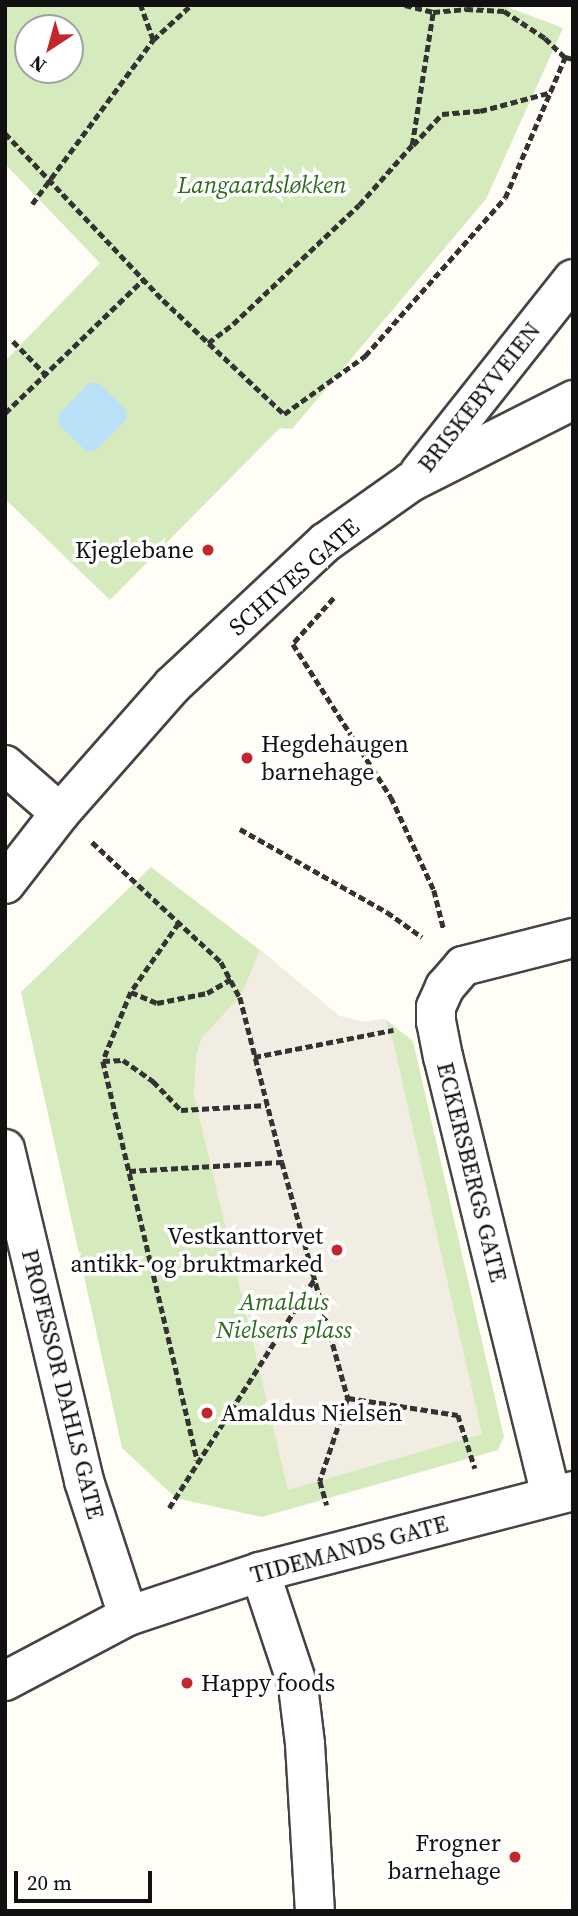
<!DOCTYPE html>
<meta charset="utf-8">
<style>
body{margin:0}
#map{position:relative;width:578px;height:1916px;overflow:hidden;background:#fffdf5;font-family:"Source Serif 4",serif}
div>[style]{position:absolute}
.green>*{inset:0;background:#d5ebbd}
.plaza>*{inset:0;background:#f1ede2}
.water>*{inset:0;background:#b9e0f7}
.path>*{height:4.5px;margin-top:-2.25px;transform-origin:0;background:repeating-linear-gradient(90deg,#333 0 7px,transparent 0 10.5px)}
.roads{filter:drop-shadow(2px 0 #444) drop-shadow(-2px 0 #444) drop-shadow(0 2px #444) drop-shadow(0 -2px #444)}
.street>*{height:38px;margin:-19px;padding:0 19px;transform-origin:19px;border-radius:19px;background:#fff}
.dots>*{width:19px;height:19px;translate:-50% -50%;box-sizing:border-box;border:4px solid #fff;border-radius:50%}
span{translate:-50% -50%;white-space:nowrap;text-align:center;line-height:1.15;-webkit-text-stroke:7px #fff;paint-order:stroke}
.park-label{font-size:24px;color:#2f6b1f;font-style:italic}
.street-label{font-size:24px;color:#111}
.poi-label{font-size:24px;color:#111}
.right{translate:-100% -50%;text-align:right}
.left{translate:0 -50%;text-align:left}
.frame{position:absolute;inset:0;border:7px solid #111;pointer-events:none}
.north{position:absolute;left:14px;top:14px;width:70px;height:70px;box-sizing:border-box;background:#fff;border:2px solid #a0a0a0;border-radius:50%;rotate:216deg;font-size:19px;font-weight:700;line-height:28px;text-align:center;color:#111}
.north::after{content:'';display:block;margin:auto;width:24px;height:32px;background:#c4262e;clip-path:polygon(50% 0,100% 100%,50% 72%,0 100%)}
.scale{position:absolute;left:14px;top:1871px;width:138px;height:32px;box-sizing:border-box;border:4px solid #111;border-top:0;padding-left:9px;font-size:21px;line-height:24px;white-space:nowrap;color:#111;-webkit-text-stroke:5px #fff;paint-order:stroke}
</style>
<div id="map">
<div class="green">
<div style="clip-path:polygon(evenodd,5px 5px,502px 5px,563px 28px,486px 199px,292px 429px,280px 428px,110px 600px,5px 499px,5px 361px,100px 263px,5px 164px,5px 5px,28px 28px,70px 28px,70px 70px,28px 70px,28px 28px)"></div>
<div style="clip-path:polygon(151px 867px,260px 950px,339px 1016px,363px 1022px,385px 1019px,413px 1041px,504px 1437px,498px 1450px,262px 1517px,176px 1498px,122px 1448px,21px 992px)"></div>
</div>
<div class="plaza">
<div style="clip-path:polygon(260px 950px,339px 1016px,363px 1022px,385px 1019px,394px 1045px,482px 1434px,288px 1490px,194px 1095px,196px 1056px,202px 1037px,240px 997px)"></div>
</div>
<div class="water">
<div style="clip-path:polygon(89px 383px,99px 383px,126px 410px,127px 419px,96px 450px,87px 452px,58px 424px,59px 414px)"></div>
</div>
<div class="path">
<div style="left:405px;top:5px;width:29px;rotate:14deg"></div>
<div style="left:433px;top:12px;width:33px;rotate:-5deg"></div>
<div style="left:466px;top:9px;width:38px;rotate:3deg"></div>
<div style="left:504px;top:11px;width:49px;rotate:33.4deg"></div>
<div style="left:545px;top:38px;width:28px;rotate:44deg"></div>
<div style="left:153px;top:40px;width:52px;rotate:-42.6deg"></div>
<div style="left:5px;top:133px;width:230px;rotate:46.6deg"></div>
<div style="left:163px;top:300px;width:166px;rotate:43.3deg"></div>
<div style="left:284px;top:414px;width:100px;rotate:-35.6deg"></div>
<div style="left:365px;top:356px;width:211px;rotate:-48.5deg"></div>
<div style="left:505px;top:198px;width:153px;rotate:-66.9deg"></div>
<div style="left:565px;top:57px;width:8px;rotate:14deg"></div>
<div style="left:413px;top:145px;width:42px;rotate:-46.9deg"></div>
<div style="left:442px;top:114px;width:38px;rotate:-5deg"></div>
<div style="left:480px;top:111px;width:74px;rotate:-14.8deg"></div>
<div style="left:32px;top:204px;width:204px;rotate:-53.6deg"></div>
<div style="left:153px;top:40px;width:37px;rotate:-110deg"></div>
<div style="left:13px;top:341px;width:49px;rotate:45.8deg"></div>
<div style="left:208px;top:343px;width:31px;rotate:-37deg"></div>
<div style="left:233px;top:324px;width:173px;rotate:-43.4deg"></div>
<div style="left:359px;top:205px;width:80px;rotate:-48.5deg"></div>
<div style="left:412px;top:145px;width:135px;rotate:-81deg"></div>
<div style="left:5px;top:413px;width:193px;rotate:-44deg"></div>
<div style="left:334px;top:598px;width:62px;rotate:131.7deg"></div>
<div style="left:293px;top:644px;width:182px;rotate:57.4deg"></div>
<div style="left:391px;top:797px;width:102px;rotate:65.2deg"></div>
<div style="left:434px;top:890px;width:41px;rotate:76deg"></div>
<div style="left:240px;top:829px;width:169px;rotate:29.5deg"></div>
<div style="left:387px;top:912px;width:43px;rotate:35.5deg"></div>
<div style="left:92px;top:842px;width:176px;rotate:42.9deg"></div>
<div style="left:221px;top:962px;width:40px;rotate:62deg"></div>
<div style="left:240px;top:997px;width:170px;rotate:75.7deg"></div>
<div style="left:282px;top:1162px;width:245px;rotate:74.4deg"></div>
<div style="left:348px;top:1398px;width:88px;rotate:108.6deg"></div>
<div style="left:320px;top:1481px;width:25px;rotate:74deg"></div>
<div style="left:179px;top:923px;width:84px;rotate:124.8deg"></div>
<div style="left:131px;top:992px;width:74px;rotate:112.1deg"></div>
<div style="left:103px;top:1061px;width:410px;rotate:76.7deg"></div>
<div style="left:131px;top:992px;width:28px;rotate:23deg"></div>
<div style="left:157px;top:1003px;width:51px;rotate:-11.3deg"></div>
<div style="left:207px;top:993px;width:28px;rotate:-30deg"></div>
<div style="left:254px;top:1057px;width:142px;rotate:-11deg"></div>
<div style="left:103px;top:1061px;width:20px;rotate:-3deg"></div>
<div style="left:123px;top:1060px;width:37px;rotate:35deg"></div>
<div style="left:153px;top:1081px;width:40px;rotate:46deg"></div>
<div style="left:181px;top:1110px;width:86px;rotate:-3.3deg"></div>
<div style="left:129px;top:1171px;width:153px;rotate:-3.4deg"></div>
<div style="left:348px;top:1398px;width:111px;rotate:8.8deg"></div>
<div style="left:458px;top:1415px;width:56px;rotate:72.2deg"></div>
<div style="left:169px;top:1508px;width:272px;rotate:-57.6deg"></div>
</div>
<div class="roads">
<div class="street">
<div style="left:420px;top:472px;width:246px;rotate:-51.6deg"></div>
<div style="left:5px;top:765px;width:73px;rotate:41.1deg"></div>
<div style="left:5px;top:884px;width:90px;rotate:-52.2deg"></div>
<div style="left:60px;top:813px;width:171px;rotate:-48.6deg"></div>
<div style="left:173px;top:685px;width:209px;rotate:-43.1deg"></div>
<div style="left:326px;top:542px;width:104px;rotate:-35.2deg"></div>
<div style="left:411px;top:482px;width:182px;rotate:-26.8deg"></div>
<div style="left:5px;top:1149px;width:341px;rotate:76.6deg"></div>
<div style="left:84px;top:1481px;width:142px;rotate:71.9deg"></div>
<div style="left:551px;top:1496px;width:452px;rotate:-103.8deg"></div>
<div style="left:443px;top:1057px;width:36px;rotate:-101deg"></div>
<div style="left:436px;top:1022px;width:15px;rotate:-90deg"></div>
<div style="left:436px;top:1007px;width:22px;rotate:-66deg"></div>
<div style="left:445px;top:987px;width:28px;rotate:-49deg"></div>
<div style="left:463px;top:966px;width:114px;rotate:-14.3deg"></div>
<div style="left:260px;top:1572px;width:120px;rotate:71.6deg"></div>
<div style="left:298px;top:1686px;width:58px;rotate:83.1deg"></div>
<div style="left:305px;top:1744px;width:167px;rotate:86.6deg"></div>
<div style="left:5px;top:1681px;width:139px;rotate:-27.9deg"></div>
<div style="left:128px;top:1616px;width:139px;rotate:-18.4deg"></div>
<div style="left:260px;top:1572px;width:323px;rotate:-14.5deg"></div>
</div>
</div>
<div class="dots">
<div style="left:208px;top:550px;background:#c4262e"></div>
<div style="left:247px;top:758px;background:#c4262e"></div>
<div style="left:337px;top:1250px;background:#c4262e"></div>
<div style="left:207px;top:1413px;background:#c4262e"></div>
<div style="left:187px;top:1683px;background:#c4262e"></div>
<div style="left:515px;top:1857px;background:#c4262e"></div>
</div>
<div class="park-label">
<span style="left:262px;top:185px">Langaardsløkken</span>
<span style="left:284px;top:1316px">Amaldus<br>Nielsens plass</span>
</div>
<div class="street-label">
<span style="left:479px;top:397px;rotate:-52deg">BRISKEBYVEIEN</span>
<span style="left:294px;top:577px;rotate:-41deg">SCHIVES GATE</span>
<span style="left:472px;top:1172px;rotate:76deg">ECKERSBERGS GATE</span>
<span style="left:63px;top:1384px;rotate:76deg">PROFESSOR DAHLS GATE</span>
<span style="left:349px;top:1549px;rotate:-15deg">TIDEMANDS GATE</span>
</div>
<div class="poi-label">
<span class="right" style="left:194px;top:550px">Kjeglebane</span>
<span class="left" style="left:261px;top:758px">Hegdehaugen<br>barnehage</span>
<span class="right" style="left:323px;top:1250px">Vestkanttorvet<br>antikk- og bruktmarked</span>
<span class="left" style="left:221px;top:1413px">Amaldus Nielsen</span>
<span class="left" style="left:201px;top:1683px">Happy foods</span>
<span class="right" style="left:501px;top:1857px">Frogner<br>barnehage</span>
</div>
<div class="frame"></div>
<div class="north">N</div>
<div class="scale">20 m</div>
</div>
